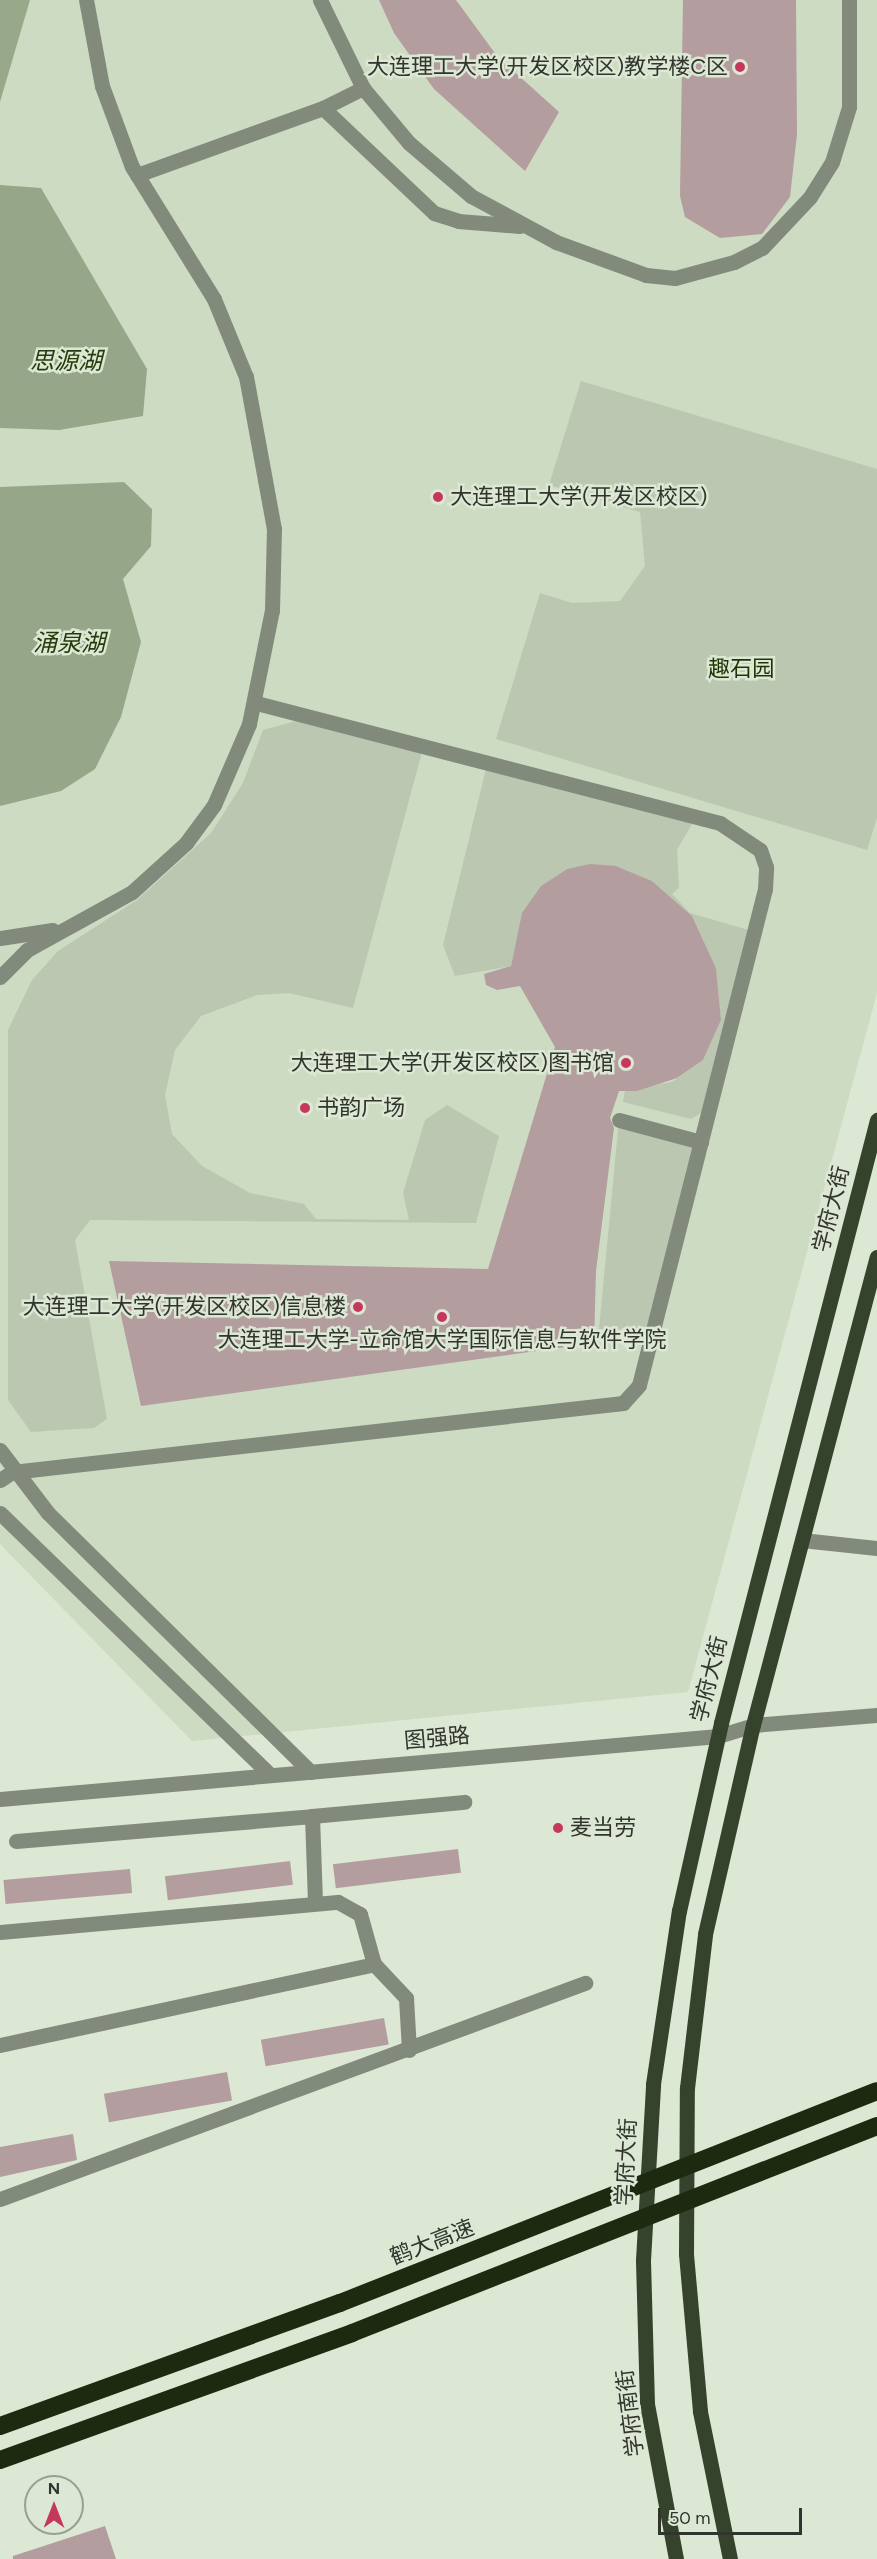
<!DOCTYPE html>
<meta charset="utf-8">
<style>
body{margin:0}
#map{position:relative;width:877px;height:2559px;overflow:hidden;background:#dce7d4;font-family:Figtree,"Noto Sans SC",sans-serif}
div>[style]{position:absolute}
.built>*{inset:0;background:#cddbc2}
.green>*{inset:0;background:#bbc7b1}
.forest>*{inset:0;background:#98a98a}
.water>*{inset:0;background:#95a788}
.building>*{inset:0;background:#b39d9f;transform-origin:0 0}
.minor>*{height:15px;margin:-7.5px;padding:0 7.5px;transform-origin:7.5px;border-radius:7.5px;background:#828a7c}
.major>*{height:15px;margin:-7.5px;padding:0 7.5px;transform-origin:7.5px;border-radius:7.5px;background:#36432c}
.highway>*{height:18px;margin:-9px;padding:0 9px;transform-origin:9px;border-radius:9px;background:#1d2a10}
.highway-bridge>*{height:18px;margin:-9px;padding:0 9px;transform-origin:9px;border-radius:9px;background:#1d2a10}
.dots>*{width:16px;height:16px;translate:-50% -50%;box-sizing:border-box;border:3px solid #dce7d4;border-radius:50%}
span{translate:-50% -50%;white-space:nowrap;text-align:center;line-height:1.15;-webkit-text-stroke:5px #dce7d4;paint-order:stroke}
.poi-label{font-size:22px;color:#31352e}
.right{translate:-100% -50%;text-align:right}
.left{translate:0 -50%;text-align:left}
.park-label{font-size:22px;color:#1e3503}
.street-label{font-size:22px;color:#31352e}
.water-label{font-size:24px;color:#253c0b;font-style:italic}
.north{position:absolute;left:24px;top:2475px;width:60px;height:60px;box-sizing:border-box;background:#dce7d4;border:2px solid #98a092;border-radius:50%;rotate:0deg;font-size:16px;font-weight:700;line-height:24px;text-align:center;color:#31352e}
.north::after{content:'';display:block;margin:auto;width:21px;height:27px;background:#c6375e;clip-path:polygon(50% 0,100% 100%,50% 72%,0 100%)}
.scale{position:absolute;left:658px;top:2508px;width:144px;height:27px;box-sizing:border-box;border:3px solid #31352e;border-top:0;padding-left:8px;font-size:18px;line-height:21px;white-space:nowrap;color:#31352e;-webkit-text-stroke:4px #dce7d4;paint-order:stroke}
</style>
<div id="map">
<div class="built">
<div style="clip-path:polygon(0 0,877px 0,877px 993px,688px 1692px,192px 1741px,0 1544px)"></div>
</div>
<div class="green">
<div style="clip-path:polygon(581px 381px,877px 469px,877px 818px,867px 850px,496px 739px,540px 593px,572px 603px,620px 601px,645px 566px,640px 512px,549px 485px)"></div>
<div style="clip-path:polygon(296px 721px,422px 752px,353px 1008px,289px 993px,257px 995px,201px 1016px,175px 1050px,165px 1095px,172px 1134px,202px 1166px,250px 1193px,304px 1204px,316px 1219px,409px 1220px,403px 1193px,425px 1120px,447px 1105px,499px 1136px,476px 1223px,90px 1220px,75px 1240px,107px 1419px,94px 1428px,31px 1432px,8px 1400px,8px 1030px,32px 980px,58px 951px,137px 900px,211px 833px,243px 783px,263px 730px)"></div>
<div style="clip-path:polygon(487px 765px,687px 817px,692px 824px,677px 850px,679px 888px,672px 894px,690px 913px,752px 931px,701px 1113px,691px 1119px,623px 1102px,625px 1090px,672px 1082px,703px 1060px,721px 1020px,716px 968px,692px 916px,652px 881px,616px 866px,567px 869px,541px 886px,517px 937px,511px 966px,455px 976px,443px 945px)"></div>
<div style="clip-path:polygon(619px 1120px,688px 1142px,693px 1150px,646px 1330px,599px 1329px)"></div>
</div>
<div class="forest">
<div style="clip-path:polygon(0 0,30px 0,0 102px)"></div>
</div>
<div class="water">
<div style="clip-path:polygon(0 185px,41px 188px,147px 369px,143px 416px,59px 430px,0 428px)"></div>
<div style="clip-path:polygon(124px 482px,152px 509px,151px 546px,123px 579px,141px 642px,121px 717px,95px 769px,61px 791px,0 806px,0 487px)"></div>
</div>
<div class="building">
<div style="clip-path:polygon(379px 0,456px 0,497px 56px,559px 112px,525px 171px,434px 89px,394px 33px)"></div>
<div style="clip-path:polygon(683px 0,796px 0,797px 134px,790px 197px,762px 234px,720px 238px,685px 217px,680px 196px)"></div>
<div style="clip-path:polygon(590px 864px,616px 866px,652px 881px,692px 916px,716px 968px,721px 1020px,703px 1060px,677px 1078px,637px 1091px,619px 1091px,610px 1118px,614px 1128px,596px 1271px,594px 1343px,141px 1406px,109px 1261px,488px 1269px,555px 1047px,520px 986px,497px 990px,486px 985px,484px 974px,511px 966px,522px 913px,541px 886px,567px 869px)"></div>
<div style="left:458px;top:1849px;width:24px;height:126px;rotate:83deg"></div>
<div style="left:290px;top:1861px;width:24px;height:126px;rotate:83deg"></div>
<div style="left:130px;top:1869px;width:24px;height:127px;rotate:85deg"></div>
<div style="left:384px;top:2018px;width:27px;height:125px;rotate:80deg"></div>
<div style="left:227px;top:2072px;width:29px;height:125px;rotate:80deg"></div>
<div style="clip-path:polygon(73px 2134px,77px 2160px,0 2177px,0 2147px)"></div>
<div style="clip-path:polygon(105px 2526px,116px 2559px,13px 2559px,13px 2556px)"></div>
</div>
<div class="minor">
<div style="left:320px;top:0;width:98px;rotate:64deg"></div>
<div style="left:363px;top:88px;width:72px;rotate:50.1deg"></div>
<div style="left:409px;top:143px;width:82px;rotate:40.5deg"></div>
<div style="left:471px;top:196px;width:97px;rotate:28.4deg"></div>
<div style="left:556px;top:242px;width:96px;rotate:20.1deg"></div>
<div style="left:646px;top:275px;width:29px;rotate:6deg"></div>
<div style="left:675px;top:278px;width:61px;rotate:-15.2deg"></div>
<div style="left:734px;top:262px;width:31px;rotate:-27deg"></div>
<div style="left:762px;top:248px;width:70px;rotate:-46.7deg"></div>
<div style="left:810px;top:197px;width:41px;rotate:-57.8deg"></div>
<div style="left:832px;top:162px;width:58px;rotate:-72.8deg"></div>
<div style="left:849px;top:107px;width:107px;rotate:-90deg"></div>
<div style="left:323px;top:108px;width:153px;rotate:43.4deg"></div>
<div style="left:434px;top:213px;width:25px;rotate:18deg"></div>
<div style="left:458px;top:221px;width:62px;rotate:4.6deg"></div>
<div style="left:137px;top:175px;width:198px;rotate:-19.8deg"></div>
<div style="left:323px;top:108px;width:45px;rotate:-26.6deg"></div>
<div style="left:0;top:938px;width:53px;rotate:-8.7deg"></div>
<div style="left:0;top:977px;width:38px;rotate:-45deg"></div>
<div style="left:27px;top:950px;width:120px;rotate:-28.9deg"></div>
<div style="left:132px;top:892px;width:73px;rotate:-42.2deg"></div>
<div style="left:186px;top:843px;width:47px;rotate:-53.6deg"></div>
<div style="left:214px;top:805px;width:88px;rotate:-66.6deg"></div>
<div style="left:249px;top:724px;width:116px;rotate:-78.6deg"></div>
<div style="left:272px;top:610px;width:81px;rotate:-88.6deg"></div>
<div style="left:274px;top:529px;width:155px;rotate:-100.4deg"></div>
<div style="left:246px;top:377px;width:84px;rotate:-112.3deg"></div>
<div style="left:214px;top:299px;width:155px;rotate:-121.8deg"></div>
<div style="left:132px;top:167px;width:86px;rotate:-110.3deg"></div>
<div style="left:102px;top:86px;width:87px;rotate:-100.5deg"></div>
<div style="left:619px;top:1120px;width:85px;rotate:15deg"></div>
<div style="left:0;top:1450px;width:79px;rotate:52.7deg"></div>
<div style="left:48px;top:1513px;width:369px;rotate:44.6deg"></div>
<div style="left:0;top:1480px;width:14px;rotate:-34deg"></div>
<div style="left:12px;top:1472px;width:615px;rotate:-6.44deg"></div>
<div style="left:623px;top:1403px;width:24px;rotate:-48deg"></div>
<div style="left:639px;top:1385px;width:512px;rotate:-75.75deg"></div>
<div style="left:765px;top:889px;width:22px;rotate:-87deg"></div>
<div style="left:766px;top:867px;width:18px;rotate:-109deg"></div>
<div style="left:760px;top:850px;width:48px;rotate:-146deg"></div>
<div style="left:720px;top:823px;width:480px;rotate:-165.5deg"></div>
<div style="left:0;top:1513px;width:376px;rotate:44.1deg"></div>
<div style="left:802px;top:1540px;width:75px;rotate:6.1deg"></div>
<div style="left:0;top:1799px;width:721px;rotate:-5.01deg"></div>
<div style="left:718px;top:1736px;width:37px;rotate:-17deg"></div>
<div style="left:753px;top:1725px;width:124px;rotate:-4.6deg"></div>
<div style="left:312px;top:1816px;width:153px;rotate:-5.3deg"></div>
<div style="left:16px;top:1841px;width:297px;rotate:-4.8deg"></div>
<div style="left:312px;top:1816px;width:87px;rotate:88deg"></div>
<div style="left:0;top:1932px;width:339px;rotate:-5.1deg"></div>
<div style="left:338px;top:1902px;width:25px;rotate:29deg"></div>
<div style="left:360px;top:1914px;width:52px;rotate:74.4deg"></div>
<div style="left:374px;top:1964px;width:47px;rotate:46.7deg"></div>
<div style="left:406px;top:1998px;width:52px;rotate:86.7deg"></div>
<div style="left:0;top:2045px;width:383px;rotate:-12.2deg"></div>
<div style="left:0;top:2199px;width:624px;rotate:-20.27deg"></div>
</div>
<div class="major">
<div style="left:676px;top:2559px;width:158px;rotate:-100.6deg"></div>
<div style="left:647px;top:2404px;width:144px;rotate:-91.6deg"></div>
<div style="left:643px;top:2260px;width:176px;rotate:-86.7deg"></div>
<div style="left:653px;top:2084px;width:175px;rotate:-81.5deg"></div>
<div style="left:679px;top:1911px;width:193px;rotate:-77.4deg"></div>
<div style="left:721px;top:1723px;width:623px;rotate:-75.5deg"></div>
<div style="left:730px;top:2559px;width:151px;rotate:-101.5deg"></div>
<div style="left:700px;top:2411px;width:158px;rotate:-95.1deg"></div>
<div style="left:686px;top:2254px;width:166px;rotate:-89.7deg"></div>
<div style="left:687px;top:2088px;width:155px;rotate:-83.3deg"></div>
<div style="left:705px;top:1934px;width:214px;rotate:-77.1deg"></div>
<div style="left:753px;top:1725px;width:484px;rotate:-75.2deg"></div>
</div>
<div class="highway">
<div style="left:0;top:2426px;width:362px;rotate:-19.9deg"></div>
<div style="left:0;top:2460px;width:374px;rotate:-19.8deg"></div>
</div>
<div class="highway-bridge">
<div style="left:340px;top:2303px;width:577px;rotate:-21.54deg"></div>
<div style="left:352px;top:2333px;width:564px;rotate:-21.52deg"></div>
</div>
<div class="dots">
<div style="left:740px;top:67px;background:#c6375e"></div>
<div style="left:438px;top:497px;background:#c6375e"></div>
<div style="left:626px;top:1063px;background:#c6375e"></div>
<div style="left:305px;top:1108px;background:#c6375e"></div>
<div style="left:358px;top:1307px;background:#c6375e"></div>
<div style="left:442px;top:1317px;background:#c6375e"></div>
<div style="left:558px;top:1828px;background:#c6375e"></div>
</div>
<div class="poi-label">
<span class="right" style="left:728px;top:67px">大连理工大学(开发区校区)教学楼C区</span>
<span class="left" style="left:450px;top:497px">大连理工大学(开发区校区)</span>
<span class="right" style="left:614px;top:1063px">大连理工大学(开发区校区)图书馆</span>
<span class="left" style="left:317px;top:1108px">书韵广场</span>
<span class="right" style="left:346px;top:1307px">大连理工大学(开发区校区)信息楼</span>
<span style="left:442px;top:1340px">大连理工大学-立命馆大学国际信息与软件学院</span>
<span class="left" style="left:570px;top:1828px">麦当劳</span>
</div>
<div class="park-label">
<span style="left:741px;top:669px">趣石园</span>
</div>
<div class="street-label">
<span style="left:831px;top:1209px;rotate:-76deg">学府大街</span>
<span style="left:709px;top:1679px;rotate:-76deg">学府大街</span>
<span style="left:437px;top:1738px;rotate:-5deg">图强路</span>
<span style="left:626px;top:2162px;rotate:-87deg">学府大街</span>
<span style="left:432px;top:2242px;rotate:-21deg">鹤大高速</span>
<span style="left:630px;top:2413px;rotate:-97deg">学府南街</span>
</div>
<div class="water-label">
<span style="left:66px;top:361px">思源湖</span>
<span style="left:69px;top:643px">涌泉湖</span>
</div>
<div class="north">N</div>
<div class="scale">50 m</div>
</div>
